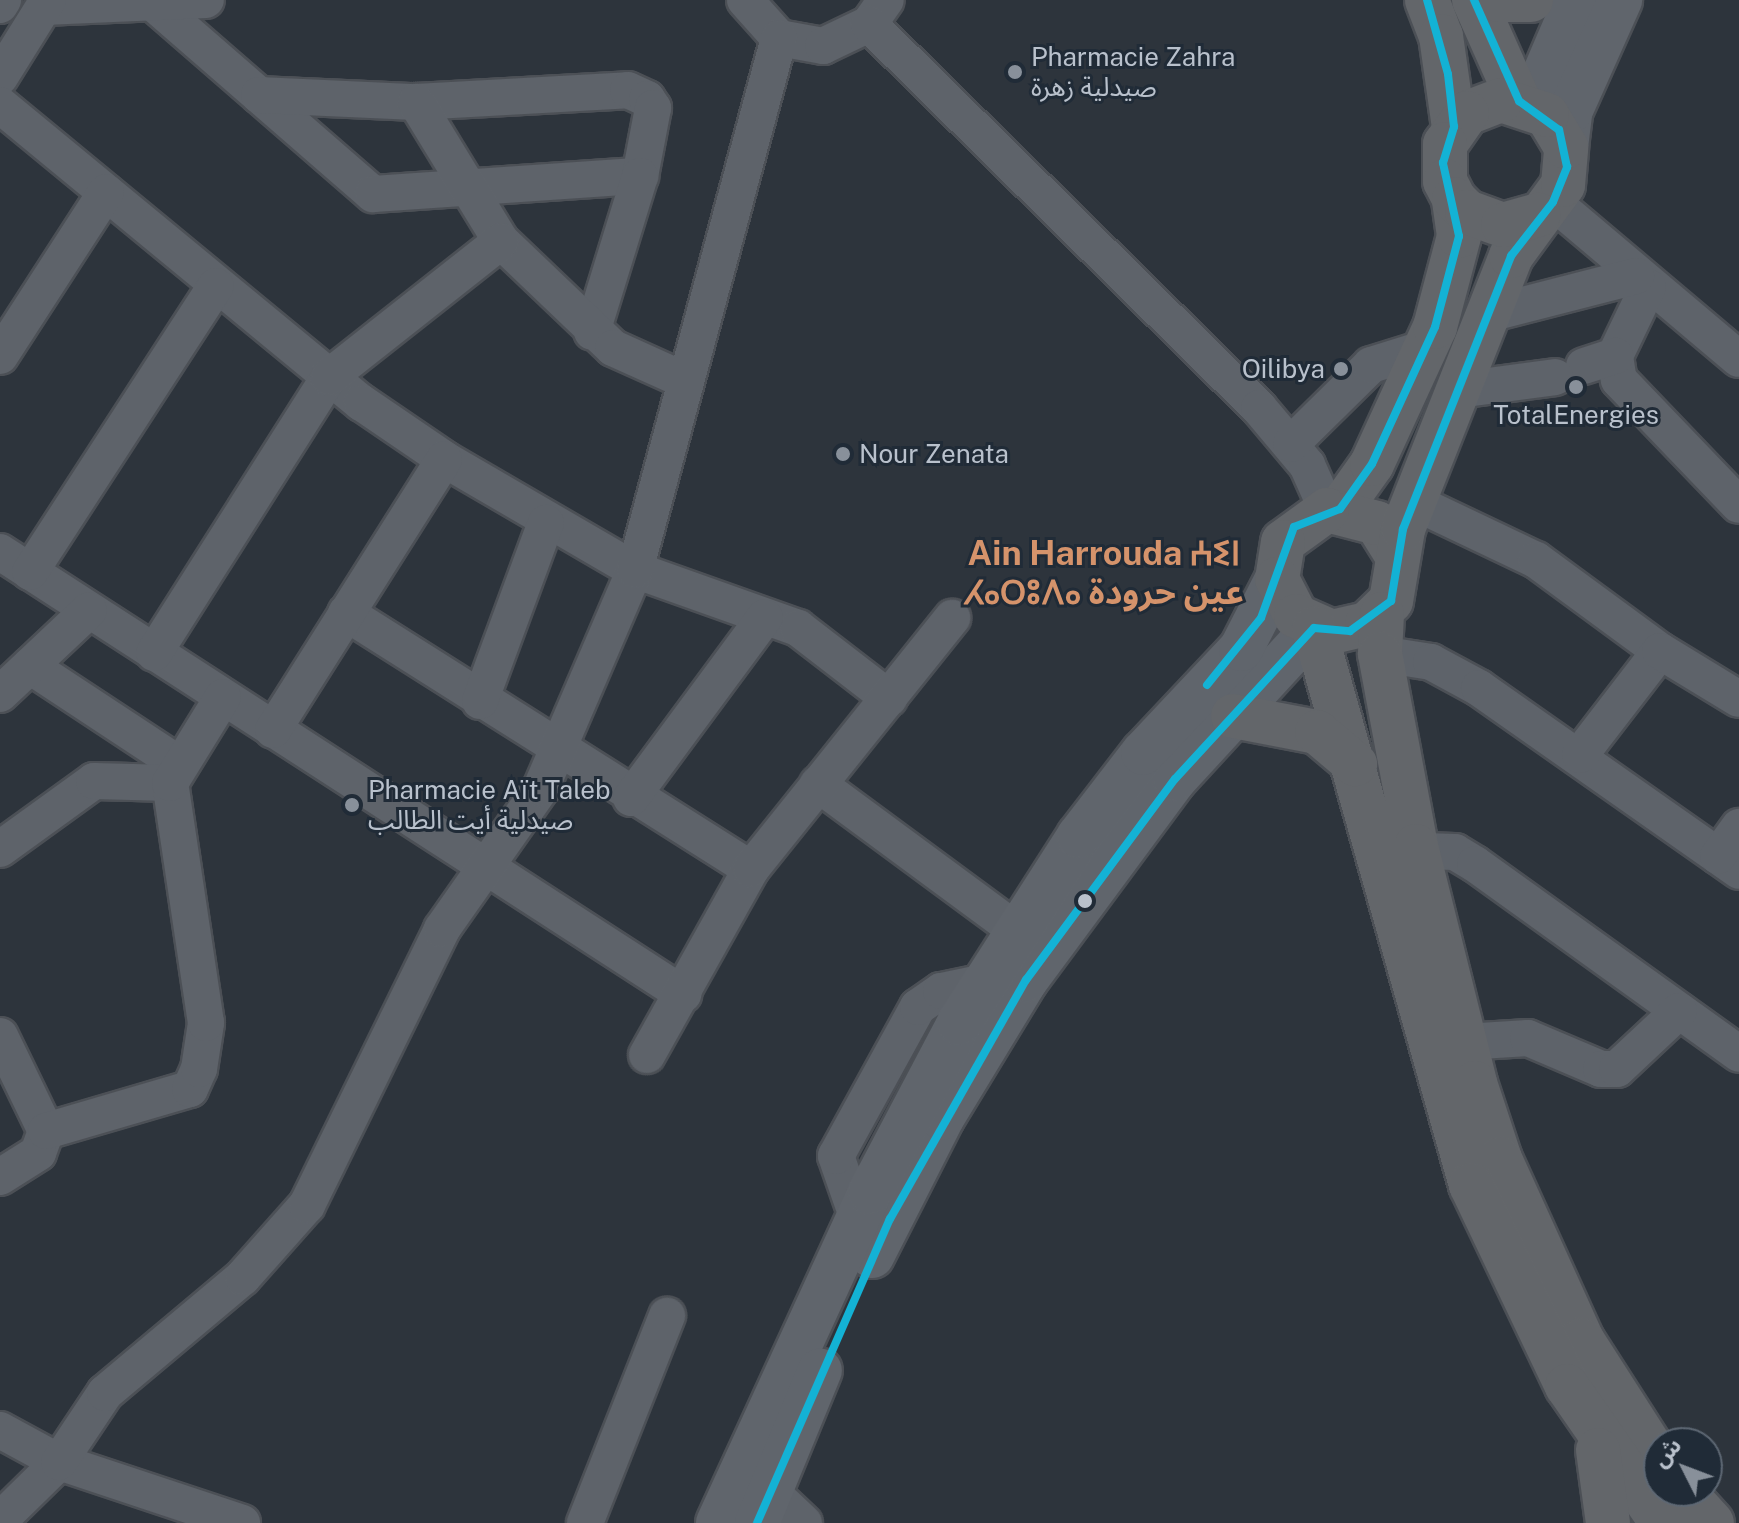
<!DOCTYPE html>
<meta charset="utf-8">
<style>
body{margin:0}
#map{position:relative;width:1739px;height:1523px;overflow:hidden;background:#2d343c;font-family:"Public Sans","Noto Sans Arabic","Noto Sans Tifinagh",sans-serif}
div>[style]{position:absolute}
.roads{filter:drop-shadow(2px 0 #4c5056) drop-shadow(-2px 0 #4c5056) drop-shadow(0 2px #4c5056) drop-shadow(0 -2px #4c5056)}
.minor>*{height:36px;margin:-18px;padding:0 18px;transform-origin:18px;border-radius:18px;background:#5e636a}
.major>*{height:44px;margin:-22px;padding:0 22px;transform-origin:22px;border-radius:22px;background:#60656c}
.highway>*{height:44px;margin:-22px;padding:0 22px;transform-origin:22px;border-radius:22px;background:#63666a}
.bus-1>*{height:8px;margin:-4px;padding:0 4px;transform-origin:4px;border-radius:4px;background:#13b2d5}
.dots>*{width:22px;height:22px;translate:-50% -50%;box-sizing:border-box;border:4px solid #202b37;border-radius:50%}
span{translate:-50% -50%;white-space:nowrap;text-align:center;line-height:1.15;-webkit-text-stroke:6px #202b37;paint-order:stroke}
.poi-label{font-size:26px;color:#b9c1cc}
.left{translate:0 -50%;text-align:left}
.right{translate:-100% -50%;text-align:right}
.district-label{font-size:34px;color:#d5936b;font-weight:700}
.north{position:absolute;left:1643px;top:1427px;width:80px;height:80px;box-sizing:border-box;background:#202b37;border:2px solid #5d6773;border-radius:50%;rotate:312deg;font-size:22px;font-weight:700;line-height:32px;text-align:center;color:#b9c1cc}
.north::after{content:'';display:block;margin:auto;width:28px;height:36px;background:#88909a;clip-path:polygon(50% 0,100% 100%,50% 72%,0 100%)}
</style>
<div id="map">
<div class="roads">
<div class="minor">
<div style="left:745px;top:0;width:51px;rotate:48.2deg"></div>
<div style="left:779px;top:38px;width:45px;rotate:10.3deg"></div>
<div style="left:823px;top:46px;width:51px;rotate:-25.6deg"></div>
<div style="left:869px;top:24px;width:29px;rotate:-55deg"></div>
<div style="left:152px;top:2px;width:293px;rotate:41deg"></div>
<div style="left:373px;top:194px;width:268px;rotate:-3.9deg"></div>
<div style="left:0;top:5px;width:6px;rotate:-59deg"></div>
<div style="left:44px;top:7px;width:162px;rotate:-2.5deg"></div>
<div style="left:869px;top:24px;width:547px;rotate:44.56deg"></div>
<div style="left:1259px;top:408px;width:75px;rotate:49.9deg"></div>
<div style="left:1307px;top:465px;width:49px;rotate:66deg"></div>
<div style="left:0;top:77px;width:91px;rotate:-58.1deg"></div>
<div style="left:259px;top:95px;width:157px;rotate:2.6deg"></div>
<div style="left:416px;top:102px;width:212px;rotate:-3.2deg"></div>
<div style="left:628px;top:90px;width:21px;rotate:25deg"></div>
<div style="left:647px;top:99px;width:11px;rotate:56deg"></div>
<div style="left:653px;top:108px;width:69px;rotate:100.8deg"></div>
<div style="left:640px;top:176px;width:163px;rotate:107.1deg"></div>
<div style="left:416px;top:102px;width:163px;rotate:58.6deg"></div>
<div style="left:501px;top:241px;width:155px;rotate:43.7deg"></div>
<div style="left:613px;top:348px;width:80px;rotate:24.3deg"></div>
<div style="left:0;top:105px;width:469px;rotate:39.5deg"></div>
<div style="left:362px;top:403px;width:99px;rotate:34.3deg"></div>
<div style="left:444px;top:459px;width:221px;rotate:30.2deg"></div>
<div style="left:635px;top:570px;width:173px;rotate:19.6deg"></div>
<div style="left:798px;top:628px;width:115px;rotate:37.6deg"></div>
<div style="left:1553px;top:202px;width:243px;rotate:40.2deg"></div>
<div style="left:1648px;top:287px;width:76px;rotate:115.6deg"></div>
<div style="left:1615px;top:356px;width:24px;rotate:81deg"></div>
<div style="left:1619px;top:380px;width:173px;rotate:46.2deg"></div>
<div style="left:1488px;top:314px;width:153px;rotate:-14.4deg"></div>
<div style="left:0;top:356px;width:195px;rotate:-57.1deg"></div>
<div style="left:1584px;top:366px;width:33px;rotate:-18deg"></div>
<div style="left:1458px;top:390px;width:98px;rotate:-7.6deg"></div>
<div style="left:1291px;top:444px;width:112px;rotate:-44.6deg"></div>
<div style="left:1371px;top:365px;width:58px;rotate:-17.2deg"></div>
<div style="left:1414px;top:502px;width:135px;rotate:25.4deg"></div>
<div style="left:1536px;top:560px;width:154px;rotate:36.3deg"></div>
<div style="left:0;top:552px;width:814px;rotate:32.91deg"></div>
<div style="left:30px;top:572px;width:341px;rotate:-57deg"></div>
<div style="left:346px;top:613px;width:479px;rotate:32.3deg"></div>
<div style="left:154px;top:653px;width:327px;rotate:-57.6deg"></div>
<div style="left:329px;top:377px;width:219px;rotate:-38.3deg"></div>
<div style="left:1380px;top:654px;width:52px;rotate:8.9deg"></div>
<div style="left:1431px;top:662px;width:55px;rotate:28.4deg"></div>
<div style="left:1479px;top:688px;width:318px;rotate:35.1deg"></div>
<div style="left:30px;top:666px;width:176px;rotate:33.4deg"></div>
<div style="left:0;top:694px;width:122px;rotate:-43.3deg"></div>
<div style="left:480px;top:701px;width:190px;rotate:-69.7deg"></div>
<div style="left:273px;top:730px;width:320px;rotate:-57.7deg"></div>
<div style="left:1580px;top:755px;width:131px;rotate:-52.4deg"></div>
<div style="left:1660px;top:651px;width:92px;rotate:31.3deg"></div>
<div style="left:818px;top:784px;width:246px;rotate:36.4deg"></div>
<div style="left:631px;top:798px;width:225px;rotate:-53.5deg"></div>
<div style="left:0;top:849px;width:116px;rotate:-35.9deg"></div>
<div style="left:94px;top:781px;width:76px;rotate:1.5deg"></div>
<div style="left:1393px;top:850px;width:62px;rotate:1.8deg"></div>
<div style="left:1455px;top:852px;width:23px;rotate:31deg"></div>
<div style="left:1475px;top:864px;width:325px;rotate:35.7deg"></div>
<div style="left:1718px;top:856px;width:36px;rotate:-54deg"></div>
<div style="left:0;top:1036px;width:106px;rotate:64.2deg"></div>
<div style="left:46px;top:1131px;width:23px;rotate:110deg"></div>
<div style="left:38px;top:1153px;width:45px;rotate:147.7deg"></div>
<div style="left:1464px;top:1042px;width:64px;rotate:-3.6deg"></div>
<div style="left:1528px;top:1038px;width:79px;rotate:23deg"></div>
<div style="left:1601px;top:1069px;width:16px"></div>
<div style="left:1617px;top:1069px;width:85px;rotate:-43.1deg"></div>
<div style="left:647px;top:1055px;width:213px;rotate:-60.8deg"></div>
<div style="left:751px;top:869px;width:322px;rotate:-51.3deg"></div>
<div style="left:46px;top:1131px;width:150px;rotate:-16.3deg"></div>
<div style="left:190px;top:1089px;width:22px;rotate:-66deg"></div>
<div style="left:199px;top:1069px;width:47px;rotate:-81.3deg"></div>
<div style="left:206px;top:1023px;width:243px;rotate:-98.5deg"></div>
<div style="left:170px;top:783px;width:101px;rotate:-58.4deg"></div>
<div style="left:858px;top:1219px;width:67px;rotate:-109.2deg"></div>
<div style="left:836px;top:1156px;width:170px;rotate:-61.2deg"></div>
<div style="left:918px;top:1007px;width:28px;rotate:-35deg"></div>
<div style="left:941px;top:991px;width:44px;rotate:-11.8deg"></div>
<div style="left:0;top:1430px;width:67px;rotate:28.5deg"></div>
<div style="left:59px;top:1462px;width:193px;rotate:18.4deg"></div>
<div style="left:769px;top:1490px;width:48px;rotate:43.3deg"></div>
<div style="left:0;top:1520px;width:83px;rotate:-44.5deg"></div>
<div style="left:59px;top:1462px;width:83px;rotate:-56.3deg"></div>
<div style="left:105px;top:1393px;width:180px;rotate:-40deg"></div>
<div style="left:243px;top:1277px;width:96px;rotate:-48.4deg"></div>
<div style="left:307px;top:1205px;width:307px;rotate:-63.9deg"></div>
<div style="left:442px;top:929px;width:172px;rotate:-54.9deg"></div>
<div style="left:541px;top:788px;width:237px;rotate:-66.7deg"></div>
<div style="left:635px;top:570px;width:551px;rotate:-74.85deg"></div>
<div style="left:585px;top:1523px;width:223px;rotate:-68.4deg"></div>
</div>
<div class="major">
<div style="left:1531px;top:105px;width:114px;rotate:-66.8deg"></div>
<div style="left:1566px;top:147px;width:35px;rotate:-83deg"></div>
<div style="left:1570px;top:112px;width:123px;rotate:-65.9deg"></div>
<div style="left:872px;top:1256px;width:155px;rotate:-63.1deg"></div>
<div style="left:942px;top:1118px;width:162px;rotate:-58.7deg"></div>
<div style="left:1026px;top:980px;width:250px;rotate:-53.5deg"></div>
<div style="left:1175px;top:779px;width:205px;rotate:-47.4deg"></div>
<div style="left:718px;top:1523px;width:364px;rotate:-65.3deg"></div>
<div style="left:870px;top:1192px;width:191px;rotate:-62.2deg"></div>
<div style="left:959px;top:1023px;width:222px;rotate:-57.3deg"></div>
<div style="left:1079px;top:836px;width:105px;rotate:-52.4deg"></div>
<div style="left:1143px;top:753px;width:143px;rotate:-46.7deg"></div>
<div style="left:1241px;top:649px;width:79px;rotate:-62.8deg"></div>
<div style="left:757px;top:1523px;width:165px;rotate:-67.6deg"></div>
</div>
<div class="highway">
<div style="left:1427px;top:0;width:39px;rotate:69deg"></div>
<div style="left:1441px;top:36px;width:92px;rotate:81.9deg"></div>
<div style="left:1474px;top:0;width:111px;rotate:66deg"></div>
<div style="left:1498px;top:0;width:33px"></div>
<div style="left:1340px;top:509px;width:55px;rotate:-54.6deg"></div>
<div style="left:1372px;top:464px;width:151px;rotate:-65.3deg"></div>
<div style="left:1435px;top:327px;width:94px;rotate:-75.2deg"></div>
<div style="left:1459px;top:236px;width:37px;rotate:-98deg"></div>
<div style="left:1398px;top:557px;width:40px;rotate:-122deg"></div>
<div style="left:1377px;top:523px;width:52px;rotate:-165.4deg"></div>
<div style="left:1327px;top:510px;width:54px;rotate:144deg"></div>
<div style="left:1283px;top:542px;width:37px;rotate:99deg"></div>
<div style="left:1277px;top:579px;width:42px;rotate:62.8deg"></div>
<div style="left:1296px;top:616px;width:39px;rotate:24deg"></div>
<div style="left:1332px;top:632px;width:36px;rotate:-13deg"></div>
<div style="left:1367px;top:624px;width:33px;rotate:-44deg"></div>
<div style="left:1391px;top:601px;width:73px;rotate:-80.5deg"></div>
<div style="left:1403px;top:529px;width:294px;rotate:-68.4deg"></div>
<div style="left:1511px;top:256px;width:88px;rotate:-53.8deg"></div>
<div style="left:1563px;top:185px;width:38px;rotate:-85deg"></div>
<div style="left:1566px;top:147px;width:37px;rotate:-121deg"></div>
<div style="left:1547px;top:115px;width:48px;rotate:-161.9deg"></div>
<div style="left:1501px;top:100px;width:36px;rotate:159deg"></div>
<div style="left:1467px;top:113px;width:38px;rotate:125deg"></div>
<div style="left:1445px;top:144px;width:37px;rotate:90deg"></div>
<div style="left:1445px;top:181px;width:20px;rotate:63deg"></div>
<div style="left:1454px;top:199px;width:18px;rotate:45deg"></div>
<div style="left:1467px;top:212px;width:38px;rotate:20deg"></div>
<div style="left:1503px;top:225px;width:37px;rotate:-16deg"></div>
<div style="left:1382px;top:614px;width:40px;rotate:92.9deg"></div>
<div style="left:1380px;top:654px;width:195px;rotate:79.4deg"></div>
<div style="left:1416px;top:846px;width:244px;rotate:76deg"></div>
<div style="left:1475px;top:1083px;width:80px;rotate:71.8deg"></div>
<div style="left:1500px;top:1159px;width:199px;rotate:65.6deg"></div>
<div style="left:1582px;top:1340px;width:143px;rotate:57.3deg"></div>
<div style="left:1314px;top:628px;width:579px;rotate:74.26deg"></div>
<div style="left:1471px;top:1185px;width:223px;rotate:64.5deg"></div>
<div style="left:1567px;top:1386px;width:167px;rotate:55.3deg"></div>
<div style="left:1233px;top:716px;width:86px;rotate:10.8deg"></div>
<div style="left:1317px;top:732px;width:50px;rotate:40.1deg"></div>
<div style="left:1598px;top:1450px;width:74px;rotate:82.2deg"></div>
<div style="left:1683px;top:1491px;width:43px;rotate:47.8deg"></div>
</div>
</div>
<div class="bus-1">
<div style="left:1207px;top:685px;width:86px;rotate:-51.1deg"></div>
<div style="left:1261px;top:618px;width:97px;rotate:-70.1deg"></div>
<div style="left:1294px;top:527px;width:49px;rotate:-21.4deg"></div>
<div style="left:1340px;top:509px;width:55px;rotate:-54.6deg"></div>
<div style="left:1372px;top:464px;width:151px;rotate:-65.3deg"></div>
<div style="left:1435px;top:327px;width:94px;rotate:-75.2deg"></div>
<div style="left:1459px;top:236px;width:75px;rotate:-102.4deg"></div>
<div style="left:1443px;top:163px;width:38px;rotate:-73deg"></div>
<div style="left:1454px;top:127px;width:53px;rotate:-96.5deg"></div>
<div style="left:1448px;top:74px;width:77px;rotate:-105.8deg"></div>
<div style="left:757px;top:1523px;width:332px;rotate:-66.4deg"></div>
<div style="left:890px;top:1219px;width:275px;rotate:-60.4deg"></div>
<div style="left:1026px;top:980px;width:250px;rotate:-53.5deg"></div>
<div style="left:1175px;top:779px;width:205px;rotate:-47.4deg"></div>
<div style="left:1314px;top:628px;width:36px;rotate:5deg"></div>
<div style="left:1350px;top:631px;width:51px;rotate:-36.2deg"></div>
<div style="left:1391px;top:601px;width:73px;rotate:-80.5deg"></div>
<div style="left:1403px;top:529px;width:294px;rotate:-68.4deg"></div>
<div style="left:1511px;top:256px;width:68px;rotate:-52.1deg"></div>
<div style="left:1553px;top:202px;width:38px;rotate:-68deg"></div>
<div style="left:1567px;top:167px;width:38px;rotate:-102deg"></div>
<div style="left:1559px;top:130px;width:49px;rotate:-144.1deg"></div>
<div style="left:1519px;top:101px;width:111px;rotate:-114deg"></div>
</div>
<div class="dots">
<div style="left:1015px;top:72px;background:#88909a"></div>
<div style="left:1341px;top:369px;background:#88909a"></div>
<div style="left:1576px;top:387px;background:#88909a"></div>
<div style="left:843px;top:454px;background:#88909a"></div>
<div style="left:352px;top:805px;background:#88909a"></div>
<div style="left:1085px;top:901px;background:#b9c1cc"></div>
</div>
<div class="poi-label">
<span class="left" style="left:1031px;top:72px">Pharmacie Zahra<br>صيدلية زهرة</span>
<span class="right" style="left:1325px;top:369px">Oilibya</span>
<span style="left:1576px;top:415px">TotalEnergies</span>
<span class="left" style="left:859px;top:454px">Nour Zenata</span>
<span class="left" style="left:368px;top:805px">Pharmacie Aït Taleb<br>صيدلية أيت الطالب</span>
</div>
<div class="district-label">
<span style="left:1104px;top:573px">Ain Harrouda ⵄⵉⵏ<br>ⵃⴰⵔⵓⴷⴰ عين حرودة</span>
</div>
<div class="north">ش</div>
</div>
